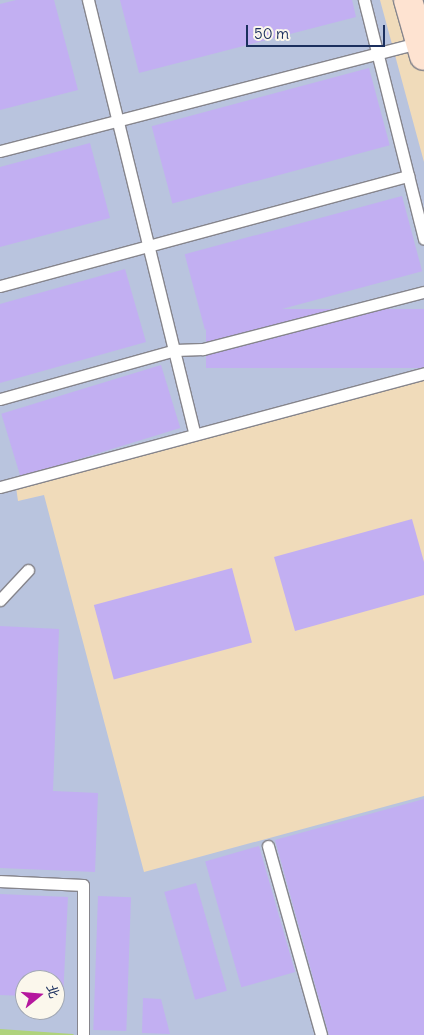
<!DOCTYPE html>
<meta charset="utf-8">
<style>
body{margin:0}
#map{position:relative;width:424px;height:1035px;overflow:hidden;background:#f0dbba;font-family:Delius,"LXGW WenKai TC",sans-serif}
div>[style]{position:absolute}
.industrial>*{inset:0;background:#b9c4de}
.green>*{inset:0;background:#afd37c}
.building>*{inset:0;background:#c2aff2;transform-origin:0 0}
.roads{filter:drop-shadow(1px 0 #86858c) drop-shadow(-1px 0 #86858c) drop-shadow(0 1px #86858c) drop-shadow(0 -1px #86858c)}
.lane>*{height:11px;margin:-5.5px;padding:0 5.5px;transform-origin:5.5px;border-radius:5.5px;background:#fff}
.secondary>*{height:28px;margin:-14px;padding:0 14px;transform-origin:14px;border-radius:14px;background:#fee3d1}
span{translate:-50% -50%;white-space:nowrap;text-align:center;line-height:1.15;-webkit-text-stroke:4px #fbf7ec;paint-order:stroke}
.north{position:absolute;left:15px;top:970px;width:50px;height:50px;box-sizing:border-box;background:#fbf7ec;border:1px solid #a1a7b3;border-radius:50%;rotate:73deg;font-size:14px;font-weight:700;line-height:20px;text-align:center;color:#1b2f5e}
.north::after{content:'';display:block;margin:auto;width:18px;height:22px;background:#b5179e;clip-path:polygon(50% 0,100% 100%,50% 72%,0 100%)}
.scale{position:absolute;left:246px;top:25px;width:139px;height:22px;box-sizing:border-box;border:2px solid #1b2f5e;border-top:0;padding-left:6px;font-size:15px;line-height:18px;white-space:nowrap;color:#1b2f5e;-webkit-text-stroke:4px #fbf7ec;paint-order:stroke}
</style>
<div id="map">
<div class="industrial">
<div style="clip-path:polygon(evenodd,0 0,380px 0,424px 162px,424px 380px,16px 487px,18px 501px,44px 495px,144px 872px,424px 796px,424px 1035px,0 1035px,0 0,25px 980px,55px 980px,55px 1010px,25px 1010px,25px 980px)"></div>
</div>
<div class="green">
<div style="clip-path:polygon(0 1029px,73px 1034px,74px 1035px,0 1035px)"></div>
</div>
<div class="building">
<div style="clip-path:polygon(16px 0,54px 0,78px 90px,0 110px,0 4px)"></div>
<div style="clip-path:polygon(120px 0,352px 0,356px 17px,139px 73px)"></div>
<div style="left:369px;top:68px;width:80px;height:225px;rotate:75deg"></div>
<div style="clip-path:polygon(90px 143px,110px 218px,0 247px,0 167px)"></div>
<div style="left:402px;top:196px;width:78px;height:225px;rotate:75deg"></div>
<div style="clip-path:polygon(125px 269px,146px 342px,0 383px,0 304px)"></div>
<div style="left:424px;top:309px;width:59px;height:218px;rotate:90deg"></div>
<div style="left:161px;top:365px;width:66px;height:167px;rotate:73deg"></div>
<div style="clip-path:polygon(412px 519px,424px 562px,424px 595px,295px 631px,274px 557px)"></div>
<div style="left:232px;top:568px;width:77px;height:143px;rotate:75deg"></div>
<div style="clip-path:polygon(0 626px,59px 629px,53px 791px,98px 793px,95px 872px,0 868px)"></div>
<div style="clip-path:polygon(424px 799px,424px 1035px,329px 1035px,275px 840px)"></div>
<div style="left:259px;top:846px;width:131px;height:56px;rotate:74deg"></div>
<div style="left:196px;top:883px;width:112px;height:33px;rotate:74deg"></div>
<div style="clip-path:polygon(0 894px,68px 897px,63px 998px,55px 998px,55px 980px,25px 980px,25px 996px,0 995px)"></div>
<div style="left:98px;top:896px;width:33px;height:134px;rotate:2deg"></div>
<div style="clip-path:polygon(143px 998px,161px 999px,170px 1034px,142px 1033px)"></div>
</div>
<div class="roads">
<div class="lane">
<div style="left:88px;top:0;width:447px;rotate:76.2deg"></div>
<div style="left:364px;top:0;width:246px;rotate:75.9deg"></div>
<div style="left:0;top:151px;width:434px;rotate:-14.5deg"></div>
<div style="left:0;top:286px;width:423px;rotate:-15.1deg"></div>
<div style="left:0;top:399px;width:182px;rotate:-15.6deg"></div>
<div style="left:175px;top:350px;width:28px;rotate:-2deg"></div>
<div style="left:203px;top:349px;width:228px;rotate:-14.5deg"></div>
<div style="left:0;top:487px;width:439px;rotate:-15deg"></div>
<div style="left:0;top:600px;width:41px;rotate:-47deg"></div>
<div style="left:268px;top:846px;width:196px;rotate:74.3deg"></div>
<div style="left:0;top:881px;width:83px;rotate:2.8deg"></div>
<div style="left:83px;top:885px;width:149px;rotate:90deg"></div>
</div>
<div class="secondary">
<div style="left:408px;top:0;width:58px;rotate:74.1deg"></div>
</div>
</div>
<div class="north">北</div>
<div class="scale">50 m</div>
</div>
